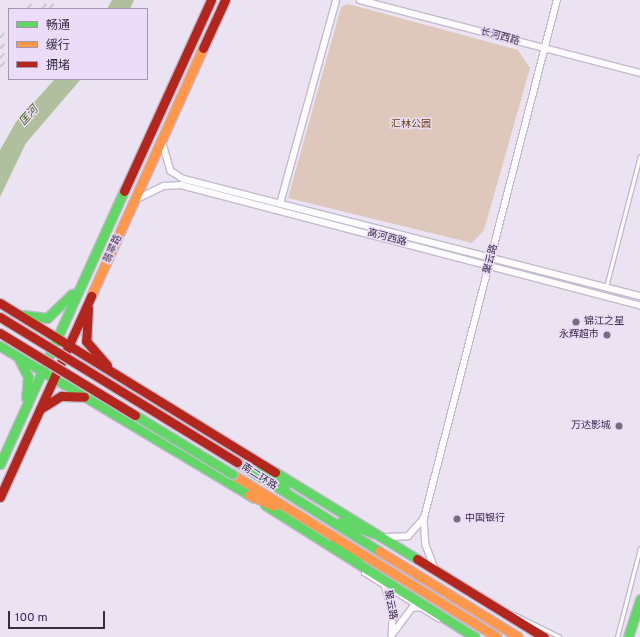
<!DOCTYPE html>
<meta charset="utf-8">
<style>
body{margin:0}
#map{position:relative;width:640px;height:637px;overflow:hidden;background:#ebe3f2;font-family:Overpass,"Noto Sans SC",sans-serif}
div>[style]{position:absolute}
.green>*{inset:0;background:#dec8bb}
.water>*{inset:0;background:#b0c09e}
.roads{filter:drop-shadow(1px 0 #c4bacd) drop-shadow(-1px 0 #c4bacd) drop-shadow(0 1px #c4bacd) drop-shadow(0 -1px #c4bacd)}
.lane>*{height:3px;margin:-1.5px;padding:0 1.5px;transform-origin:1.5px;border-radius:1.5px;background:#fcfbfd}
.street>*{height:5.5px;margin:-2.75px;padding:0 2.75px;transform-origin:2.75px;border-radius:2.75px;background:#fcfbfd}
.fast>*{height:9px;margin:-4.5px;padding:0 4.5px;transform-origin:4.5px;border-radius:4.5px;background:#63d668}
.slow>*{height:9px;margin:-4.5px;padding:0 4.5px;transform-origin:4.5px;border-radius:4.5px;background:#ff974d}
.jam>*{height:9px;margin:-4.5px;padding:0 4.5px;transform-origin:4.5px;border-radius:4.5px;background:#b3261e}
.rail>*{height:2px;margin-top:-1px;transform-origin:0;background:repeating-linear-gradient(90deg,#ccc9cd 0 7px,transparent 0 14px)}
.bridges{filter:drop-shadow(1px 0 #c4bacd) drop-shadow(-1px 0 #c4bacd) drop-shadow(0 1px #c4bacd) drop-shadow(0 -1px #c4bacd)}
.fast-bridge>*{height:9px;margin:-4.5px;padding:0 4.5px;transform-origin:4.5px;border-radius:4.5px;background:#63d668}
.jam-bridge>*{height:9px;margin:-4.5px;padding:0 4.5px;transform-origin:4.5px;border-radius:4.5px;background:#b3261e}
.dots>*{width:11px;height:11px;translate:-50% -50%;box-sizing:border-box;border:2px solid #ebddf8;border-radius:50%}
span{translate:-50% -50%;white-space:nowrap;text-align:center;line-height:1.15;-webkit-text-stroke:3px #ebddf8;paint-order:stroke}
.street-label{font-size:10px;color:#392b44}
.park-label{font-size:10px;color:#6b4103}
.poi-label{font-size:10px;color:#392b44}
.left{translate:0 -50%;text-align:left}
.right{translate:-100% -50%;text-align:right}
.water-label{font-size:11px;color:#3e5d07;font-style:italic}
.legend{position:absolute;left:8px;top:8px;width:140px;height:72px;box-sizing:border-box;background:#ebddf8;border:1px solid #a496b0;margin:0;padding:5px 7px;list-style:none;font-size:12px;color:#392b44}
.legend li{display:flex;align-items:center;gap:8px;height:20px}
.legend b{width:20px;border:1px solid #a496b0}
.scale{position:absolute;left:8px;top:611px;width:97px;height:18px;box-sizing:border-box;border:2px solid #392b44;border-top:0;padding-left:5px;font-size:12px;line-height:14px;white-space:nowrap;color:#392b44;-webkit-text-stroke:3px #ebddf8;paint-order:stroke}
</style>
<div id="map">
<div class="green">
<div style="clip-path:polygon(348px 4px,518px 50px,530px 68px,484px 230px,472px 243px,288px 198px,341px 7px)"></div>
</div>
<div class="water">
<div style="clip-path:polygon(112px 0,134px 0,130px 9px,107px 9px)"></div>
<div style="clip-path:polygon(55px 79px,81px 79px,26px 143px,0 197px,0 150px,16px 122px)"></div>
</div>
<div class="roads">
<div class="lane">
<div style="left:606px;top:287px;width:135px;rotate:-75.5deg"></div>
<div style="left:363px;top:568px;width:5px;rotate:90deg"></div>
<div style="left:363px;top:573px;width:89px;rotate:31.7deg"></div>
<div style="left:514px;top:614px;width:51px;rotate:26.6deg"></div>
<div style="left:617px;top:637px;width:92px;rotate:-75.5deg"></div>
</div>
<div class="street">
<div style="left:360px;top:0;width:289px;rotate:14.6deg"></div>
<div style="left:162px;top:140px;width:32px;rotate:74deg"></div>
<div style="left:171px;top:171px;width:15px;rotate:32deg"></div>
<div style="left:184px;top:179px;width:471px;rotate:14.4deg"></div>
<div style="left:135px;top:200px;width:32px;rotate:-26deg"></div>
<div style="left:164px;top:186px;width:17px;rotate:-3deg"></div>
<div style="left:181px;top:185px;width:474px;rotate:14.7deg"></div>
<div style="left:280px;top:204px;width:212px;rotate:-74.6deg"></div>
<div style="left:424px;top:518px;width:535px;rotate:-75.6deg"></div>
<div style="left:385px;top:537px;width:23px;rotate:-2deg"></div>
<div style="left:408px;top:536px;width:24px;rotate:-48deg"></div>
<div style="left:424px;top:518px;width:27px;rotate:86deg"></div>
<div style="left:426px;top:545px;width:26px;rotate:69deg"></div>
<div style="left:384px;top:581px;width:32px;rotate:74deg"></div>
<div style="left:393px;top:612px;width:25px;rotate:92deg"></div>
<div style="left:394px;top:632px;width:30px;rotate:-53deg"></div>
<div style="left:412px;top:608px;width:13px;rotate:-4deg"></div>
</div>
<div class="fast">
<div style="left:23px;top:315px;width:24px;rotate:7deg"></div>
<div style="left:47px;top:318px;width:35px;rotate:-44deg"></div>
<div style="left:0;top:346px;width:296px;rotate:30.9deg"></div>
<div style="left:18px;top:357px;width:22px;rotate:63deg"></div>
<div style="left:28px;top:377px;width:21px;rotate:95deg"></div>
<div style="left:237px;top:462px;width:168px;rotate:32.1deg"></div>
<div style="left:0;top:464px;width:300px;rotate:-65.6deg"></div>
<div style="left:260px;top:464px;width:34px;rotate:43deg"></div>
<div style="left:275px;top:472px;width:167px;rotate:31.5deg"></div>
<div style="left:265px;top:505px;width:248px;rotate:32.2deg"></div>
<div style="left:341px;top:522px;width:36px;rotate:19deg"></div>
<div style="left:335px;top:541px;width:37px;rotate:43deg"></div>
<div style="left:628px;top:637px;width:40px;rotate:-72deg"></div>
</div>
<div class="slow">
<div style="left:91px;top:296px;width:272px;rotate:-65.7deg"></div>
<div style="left:232px;top:474px;width:311px;rotate:31.6deg"></div>
<div style="left:249px;top:495px;width:27px;rotate:24deg"></div>
<div style="left:379px;top:551px;width:163px;rotate:31.7deg"></div>
</div>
<div class="jam">
<div style="left:203px;top:48px;width:53px;rotate:-65.4deg"></div>
<div style="left:124px;top:191px;width:210px;rotate:-65.5deg"></div>
<div style="left:0;top:303px;width:323px;rotate:31.6deg"></div>
<div style="left:88px;top:308px;width:33px;rotate:93deg"></div>
<div style="left:86px;top:341px;width:32px;rotate:49deg"></div>
<div style="left:40px;top:409px;width:25px;rotate:-32deg"></div>
<div style="left:61px;top:396px;width:23px;rotate:2deg"></div>
<div style="left:0;top:497px;width:221px;rotate:-65.6deg"></div>
<div style="left:417px;top:559px;width:149px;rotate:31.6deg"></div>
</div>
</div>
<div class="rail">
<div style="left:27px;top:9px;width:12px;rotate:-48deg"></div>
<div style="left:42px;top:9px;width:11px;rotate:-52deg"></div>
<div style="left:49px;top:9px;width:12px;rotate:-48deg"></div>
<div style="left:0;top:38px;width:13px;rotate:-48deg"></div>
<div style="left:0;top:49px;width:14px;rotate:-51deg"></div>
<div style="left:0;top:58px;width:13px;rotate:-45deg"></div>
<div style="left:0;top:67px;width:13px;rotate:-45deg"></div>
</div>
<div class="bridges">
<div class="fast-bridge">
<div style="left:135px;top:415px;width:114px;rotate:31.3deg"></div>
</div>
<div class="jam-bridge">
<div style="left:0;top:317px;width:278px;rotate:31.5deg"></div>
<div style="left:0;top:333px;width:158px;rotate:31.3deg"></div>
</div>
</div>
<div class="dots">
<div style="left:576px;top:322px;background:#776b81"></div>
<div style="left:607px;top:335px;background:#776b81"></div>
<div style="left:619px;top:426px;background:#776b81"></div>
<div style="left:457px;top:519px;background:#776b81"></div>
</div>
<div class="street-label">
<span style="left:500px;top:37px;rotate:15deg">长河西路</span>
<span style="left:387px;top:238px;rotate:15deg">高河西路</span>
<span style="left:113px;top:249px;rotate:-65deg">翡翠路</span>
<span style="left:491px;top:259px;rotate:-76deg">聚云路</span>
<span style="left:259px;top:477px;rotate:33deg">南二环路</span>
<span style="left:390px;top:605px;rotate:79deg">聚云路</span>
</div>
<div class="park-label">
<span style="left:411px;top:125px">汇林公园</span>
</div>
<div class="poi-label">
<span class="left" style="left:584px;top:322px">锦江之星</span>
<span class="right" style="left:599px;top:335px">永辉超市</span>
<span class="right" style="left:611px;top:426px">万达影城</span>
<span class="left" style="left:465px;top:519px">中国银行</span>
</div>
<div class="water-label">
<span style="left:29px;top:116px;rotate:-48deg">匡河</span>
</div>
<ul class="legend">
<li><b style="height:5px;background:#63d668"></b>畅通</li>
<li><b style="height:5px;background:#ff974d"></b>缓行</li>
<li><b style="height:5px;background:#b3261e"></b>拥堵</li>
</ul>
<div class="scale">100 m</div>
</div>
